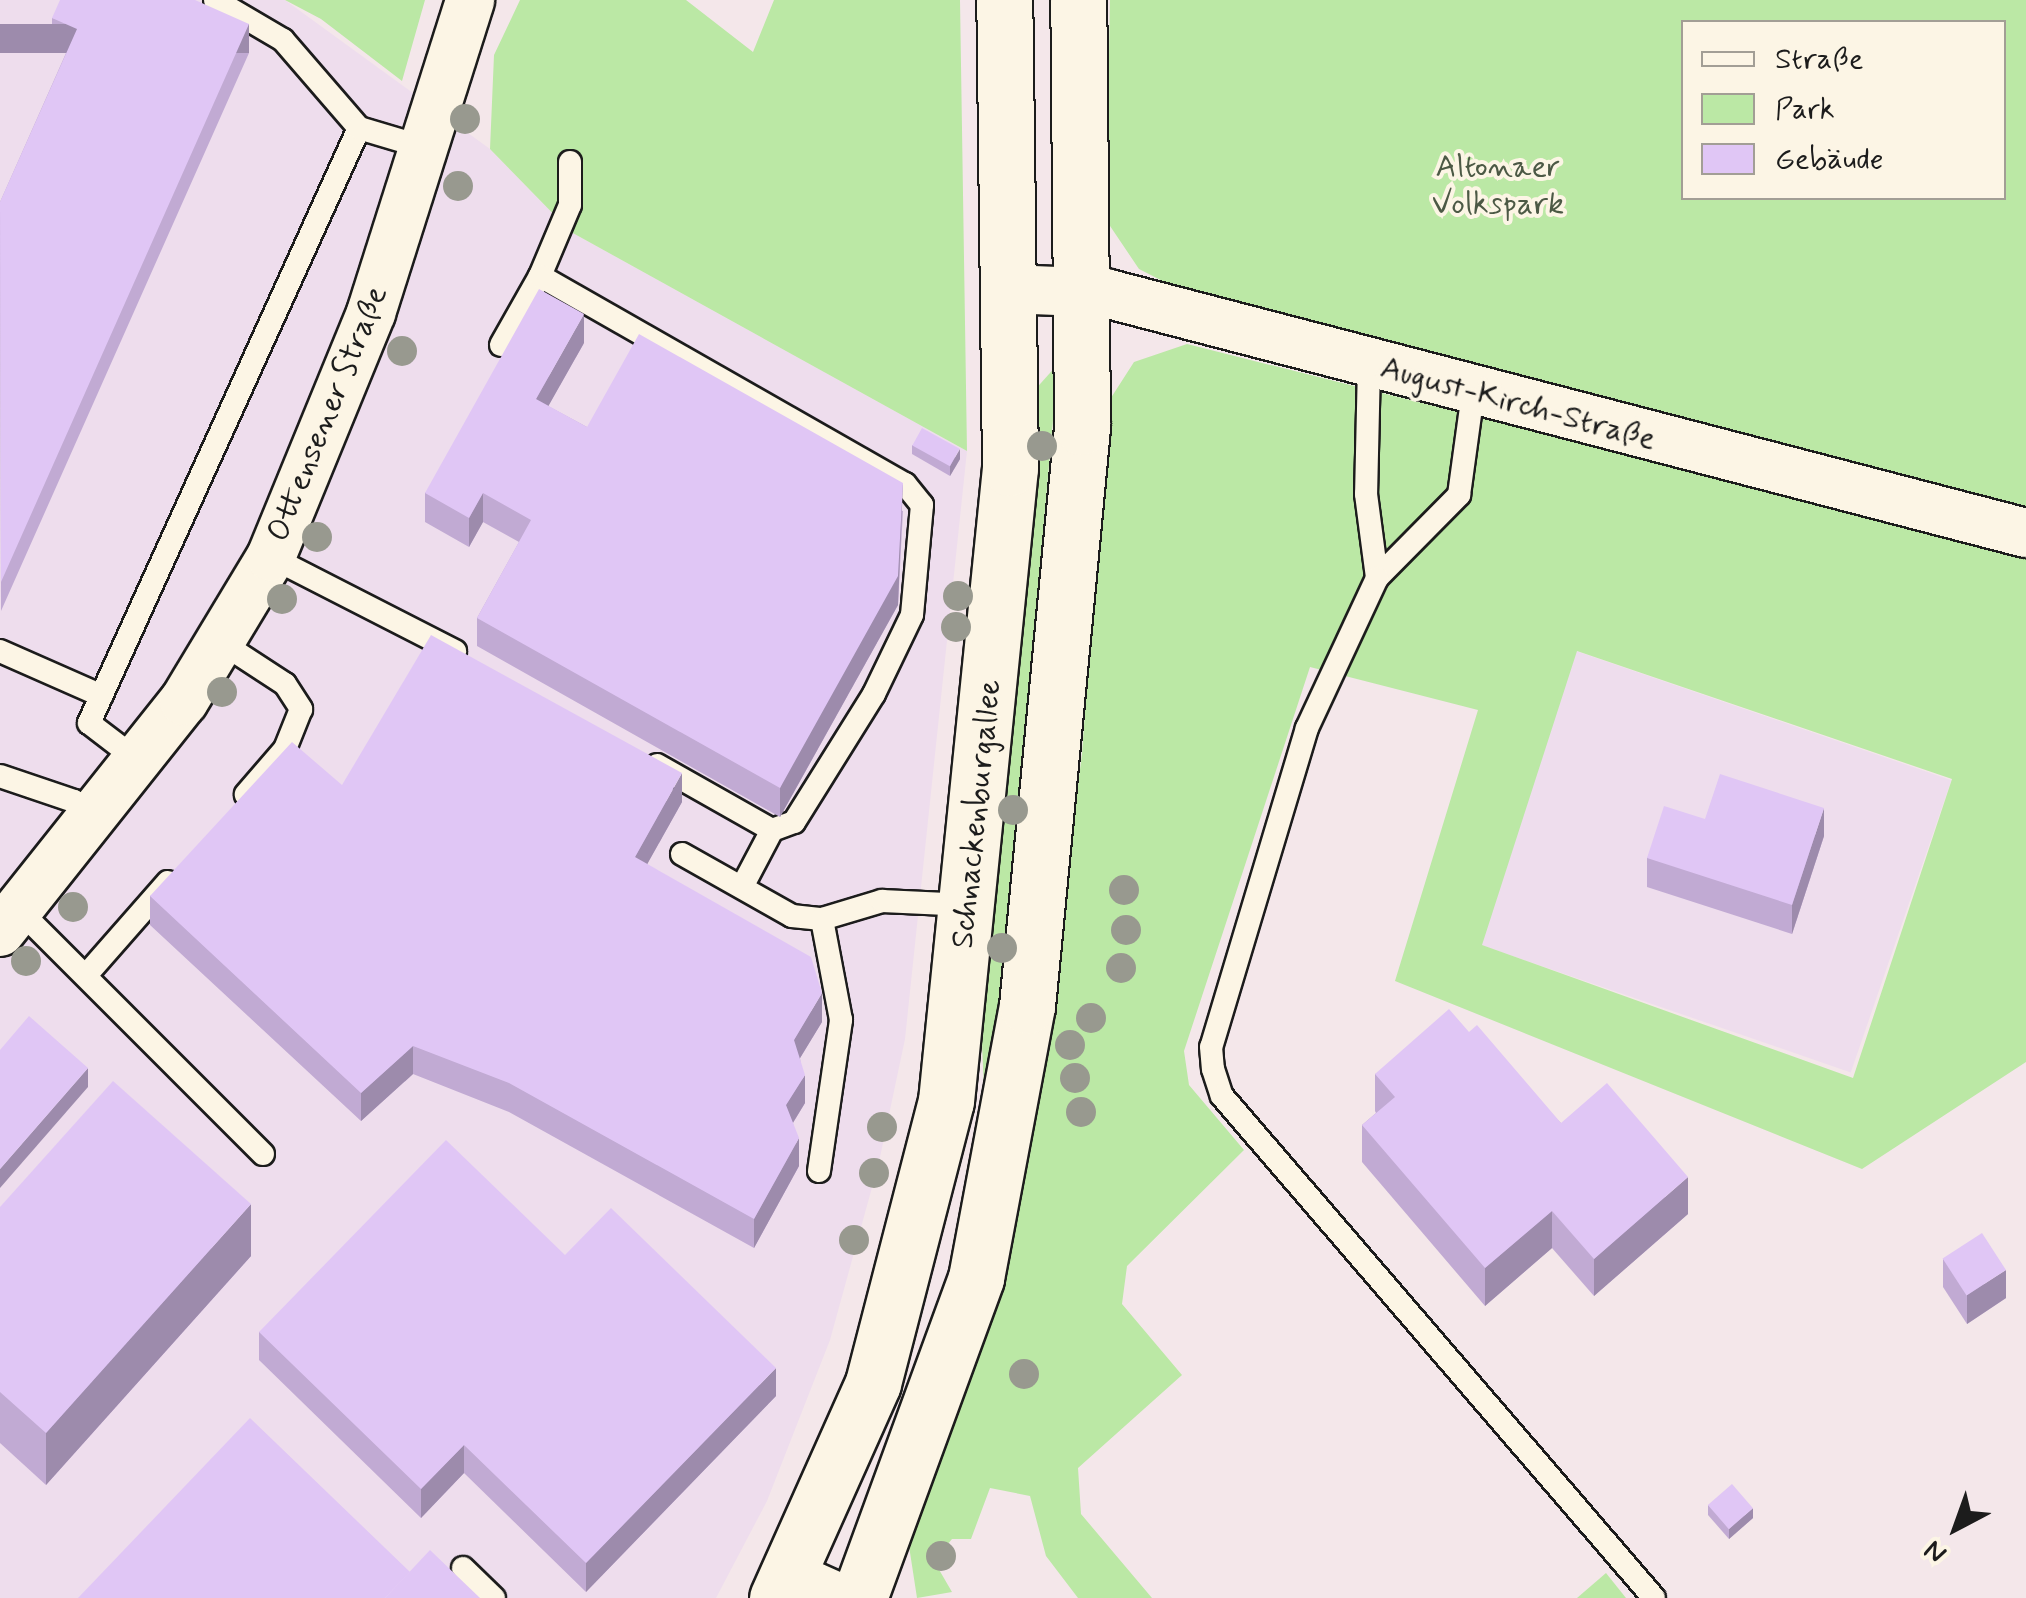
<!DOCTYPE html>
<meta charset="utf-8">
<style>
body{margin:0}
#map{position:relative;width:2026px;height:1598px;overflow:hidden;background:#f4e7ea;font-family:Mynerve,sans-serif}
div>[style]{position:absolute}
.built>*{inset:0;background:#eedded;transform-origin:0 0}
.green>*{inset:0;background:#bbe8a5}
.roads{filter:drop-shadow(2px 0 #1c1c1c) drop-shadow(-2px 0 #1c1c1c) drop-shadow(0 2px #1c1c1c) drop-shadow(0 -2px #1c1c1c)}
.service>*{height:22px;margin:-11px;padding:0 11px;transform-origin:11px;border-radius:11px;background:#fcf5e5}
.minor>*{height:48px;margin:-24px;padding:0 24px;transform-origin:24px;border-radius:24px;background:#fcf5e5}
.secondary>*{height:55px;margin:-27.5px;padding:0 27.5px;transform-origin:27.5px;border-radius:27.5px;background:#fcf5e5}
.trees>*{width:30px;height:30px;margin:-15px;border-radius:50%;background:#98998f}
.wall>*{inset:0;background:#c1aad3}
.shaded-wall>*{inset:0;background:#9d8bac;transform-origin:0 0}
.building>*{inset:0;background:#e0c6f5;transform-origin:0 0}
span{translate:-50% -50%;white-space:nowrap;text-align:center;line-height:1.15;-webkit-text-stroke:8px #fcf5e5;paint-order:stroke}
.park-label{font-size:32px;color:#4c5945}
.street-label{font-size:32px;color:#1c1c1c}
.legend{position:absolute;left:1681px;top:20px;width:325px;height:180px;box-sizing:border-box;background:#fcf5e5;border:2px solid #a29e95;margin:0;padding:12px 18px;list-style:none;font-size:30px;color:#1c1c1c}
.legend li{display:flex;align-items:center;gap:20px;height:50px}
.legend b{width:50px;border:2px solid #a29e95}
.north{position:absolute;left:1906px;top:1478px;width:100px;height:100px;-webkit-text-stroke:8px #fcf5e5;paint-order:stroke;rotate:221deg;font-size:28px;font-weight:700;line-height:40px;text-align:center;color:#1c1c1c}
.north::after{content:'';display:block;margin:auto;width:35px;height:45px;background:#1c1c1c;clip-path:polygon(50% 0,100% 100%,50% 72%,0 100%)}
</style>
<div id="map">
<div class="built">
<div style="clip-path:polygon(0 0,285px 0,490px 149px,571px 232px,967px 451px,905px 1039px,879px 1162px,830px 1340px,767px 1501px,716px 1598px,0 1598px)"></div>
<div style="left:1576px;top:651px;width:397px;height:309px;rotate:19deg"></div>
</div>
<div class="green">
<div style="clip-path:polygon(285px 0,425px 0,402px 81px,321px 19px)"></div>
<div style="clip-path:polygon(520px 0,686px 0,753px 52px,774px 0,960px 0,967px 451px,571px 232px,490px 149px,494px 55px)"></div>
<div style="clip-path:polygon(evenodd,1110px 0,2026px 0,2026px 513px,1192px 296px,1139px 269px,1106px 220px,1110px 0,1684px 22px,2004px 22px,2004px 198px,1684px 198px,1684px 22px)"></div>
<div style="clip-path:polygon(evenodd,1187px 344px,2026px 555px,2026px 1062px,1862px 1169px,1395px 981px,1478px 710px,1310px 667px,1184px 1051px,1189px 1085px,1244px 1150px,1127px 1266px,1122px 1304px,1182px 1375px,1078px 1468px,1081px 1514px,1152px 1598px,1078px 1598px,1046px 1556px,1030px 1496px,990px 1488px,971px 1539px,952px 1539px,934px 1561px,952px 1592px,917px 1598px,909px 1546px,1008px 1239px,1045px 1041px,1082px 754px,1107px 404px,1134px 362px,1187px 344px,1577px 651px,1952px 779px,1853px 1078px,1482px 945px,1577px 651px)"></div>
<div style="clip-path:polygon(1058px 364px,994px 1083px,984px 1089px,980px 999px,1032px 393px)"></div>
<div style="clip-path:polygon(1606px 1573px,1626px 1598px,1577px 1598px)"></div>
</div>
<div class="roads">
<div class="service">
<div style="left:215px;top:0;width:79px;rotate:30.5deg"></div>
<div style="left:283px;top:40px;width:116px;rotate:49.2deg"></div>
<div style="left:540px;top:276px;width:77px;rotate:-67.1deg"></div>
<div style="left:570px;top:205px;width:43px;rotate:-90deg"></div>
<div style="left:501px;top:345px;width:79px;rotate:-60.5deg"></div>
<div style="left:540px;top:276px;width:420px;rotate:29.7deg"></div>
<div style="left:905px;top:484px;width:27px;rotate:51deg"></div>
<div style="left:922px;top:505px;width:110px;rotate:95.2deg"></div>
<div style="left:912px;top:615px;width:88px;rotate:115.7deg"></div>
<div style="left:874px;top:694px;width:151px;rotate:122deg"></div>
<div style="left:794px;top:822px;width:23px;rotate:160deg"></div>
<div style="left:772px;top:830px;width:132px;rotate:-150.5deg"></div>
<div style="left:1369px;top:365px;width:129px;rotate:91.3deg"></div>
<div style="left:1366px;top:494px;width:85px;rotate:82.5deg"></div>
<div style="left:1377px;top:578px;width:117px;rotate:-45.3deg"></div>
<div style="left:1459px;top:495px;width:103px;rotate:-82.2deg"></div>
<div style="left:271px;top:557px;width:207px;rotate:27.1deg"></div>
<div style="left:1377px;top:578px;width:166px;rotate:115deg"></div>
<div style="left:1307px;top:728px;width:333px;rotate:106.7deg"></div>
<div style="left:1211px;top:1047px;width:22px;rotate:85deg"></div>
<div style="left:1213px;top:1069px;width:28px;rotate:72deg"></div>
<div style="left:1222px;top:1096px;width:662px;rotate:49.29deg"></div>
<div style="left:222px;top:643px;width:75px;rotate:33.1deg"></div>
<div style="left:285px;top:684px;width:30px;rotate:57deg"></div>
<div style="left:301px;top:709px;width:43px;rotate:111.8deg"></div>
<div style="left:285px;top:749px;width:60px;rotate:130.9deg"></div>
<div style="left:0;top:651px;width:111px;rotate:23.8deg"></div>
<div style="left:140px;top:762px;width:64px;rotate:-142.6deg"></div>
<div style="left:89px;top:723px;width:653px;rotate:-65.59deg"></div>
<div style="left:359px;top:128px;width:70px;rotate:16.6deg"></div>
<div style="left:0;top:776px;width:78px;rotate:18.7deg"></div>
<div style="left:74px;top:801px;width:28px;rotate:39deg"></div>
<div style="left:682px;top:854px;width:126px;rotate:29.4deg"></div>
<div style="left:792px;top:916px;width:30px;rotate:6deg"></div>
<div style="left:822px;top:919px;width:63px;rotate:-16.7deg"></div>
<div style="left:882px;top:901px;width:86px;rotate:2.7deg"></div>
<div style="left:742px;top:887px;width:64px;rotate:-62.2deg"></div>
<div style="left:19px;top:910px;width:345px;rotate:45deg"></div>
<div style="left:88px;top:973px;width:121px;rotate:-48.7deg"></div>
<div style="left:819px;top:1171px;width:153px;rotate:-81.7deg"></div>
<div style="left:841px;top:1020px;width:103px;rotate:-100.7deg"></div>
<div style="left:463px;top:1568px;width:43px;rotate:44.1deg"></div>
</div>
<div class="minor">
<div style="left:1009px;top:289px;width:96px;rotate:2.4deg"></div>
<div style="left:1105px;top:293px;width:952px;rotate:14.61deg"></div>
<div style="left:0;top:932px;width:295px;rotate:-51.5deg"></div>
<div style="left:184px;top:701px;width:168px;rotate:-58.9deg"></div>
<div style="left:271px;top:557px;width:264px;rotate:-67.7deg"></div>
<div style="left:371px;top:313px;width:328px;rotate:-72.4deg"></div>
<div style="left:788px;top:1575px;width:57px;rotate:23.9deg"></div>
</div>
<div class="secondary">
<div style="left:777px;top:1598px;width:235px;rotate:-65.9deg"></div>
<div style="left:873px;top:1383px;width:291px;rotate:-75.5deg"></div>
<div style="left:946px;top:1101px;width:636px;rotate:-84.23deg"></div>
<div style="left:1010px;top:468px;width:468px;rotate:-90.7deg"></div>
<div style="left:859px;top:1598px;width:341px;rotate:-69.9deg"></div>
<div style="left:976px;top:1278px;width:277px;rotate:-79.4deg"></div>
<div style="left:1027px;top:1006px;width:582px;rotate:-84.57deg"></div>
<div style="left:1082px;top:427px;width:427px;rotate:-90.5deg"></div>
</div>
</div>
<div class="trees">
<div style="left:465px;top:119px"></div>
<div style="left:458px;top:186px"></div>
<div style="left:402px;top:351px"></div>
<div style="left:1042px;top:446px"></div>
<div style="left:317px;top:537px"></div>
<div style="left:958px;top:596px"></div>
<div style="left:282px;top:599px"></div>
<div style="left:956px;top:627px"></div>
<div style="left:222px;top:692px"></div>
<div style="left:1013px;top:810px"></div>
<div style="left:1124px;top:890px"></div>
<div style="left:73px;top:907px"></div>
<div style="left:1126px;top:930px"></div>
<div style="left:1002px;top:948px"></div>
<div style="left:26px;top:961px"></div>
<div style="left:1121px;top:968px"></div>
<div style="left:1091px;top:1018px"></div>
<div style="left:1070px;top:1045px"></div>
<div style="left:1075px;top:1078px"></div>
<div style="left:1081px;top:1112px"></div>
<div style="left:882px;top:1127px"></div>
<div style="left:874px;top:1173px"></div>
<div style="left:854px;top:1240px"></div>
<div style="left:1024px;top:1374px"></div>
<div style="left:941px;top:1556px"></div>
</div>
<div class="wall">
<div style="clip-path:polygon(52px 18px,249px 53px,1px 611px,0 202px,66px 53px,52px 47px)"></div>
<div style="clip-path:polygon(584px 343px,548px 406px,587px 427px,903px 511px,898px 605px,780px 817px,477px 646px,477px 618px,519px 542px,483px 522px,469px 547px,425px 522px,425px 493px)"></div>
<div style="clip-path:polygon(912px 445px,960px 459px,950px 476px,912px 454px)"></div>
<div style="clip-path:polygon(342px 785px,682px 802px,647px 864px,822px 1022px,800px 1058px,805px 1103px,793px 1123px,799px 1166px,754px 1248px,509px 1112px,413px 1074px,361px 1121px,150px 925px,150px 896px)"></div>
<div style="clip-path:polygon(1705px 819px,1824px 836px,1792px 934px,1647px 887px,1647px 858px)"></div>
<div style="clip-path:polygon(1469px 1032px,1561px 1123px,1688px 1214px,1594px 1296px,1552px 1248px,1485px 1306px,1362px 1162px,1362px 1125px,1376px 1113px,1375px 1111px,1375px 1074px)"></div>
<div style="clip-path:polygon(0 1207px,251px 1256px,46px 1485px,0 1443px)"></div>
<div style="clip-path:polygon(565px 1255px,776px 1396px,586px 1592px,464px 1473px,421px 1518px,259px 1360px,259px 1332px)"></div>
<div style="clip-path:polygon(1943px 1259px,2006px 1298px,1967px 1324px,1943px 1287px)"></div>
<div style="clip-path:polygon(1708px 1505px,1753px 1518px,1729px 1539px,1708px 1515px)"></div>
</div>
<div class="shaded-wall">
<div style="left:249px;top:24px;width:29px;height:611px;rotate:90deg"></div>
<div style="clip-path:polygon(584px 314px,584px 343px,536px 428px,536px 399px)"></div>
<div style="clip-path:polygon(960px 449px,960px 459px,950px 476px,950px 466px)"></div>
<div style="clip-path:polygon(903px 483px,898px 605px,780px 817px,780px 788px)"></div>
<div style="clip-path:polygon(483px 493px,483px 522px,469px 547px,469px 518px)"></div>
<div style="clip-path:polygon(682px 773px,682px 802px,635px 886px,635px 857px)"></div>
<div style="clip-path:polygon(1824px 808px,1824px 836px,1792px 934px,1792px 905px)"></div>
<div style="clip-path:polygon(822px 993px,822px 1022px,794px 1068px,794px 1040px)"></div>
<div style="clip-path:polygon(413px 1046px,413px 1074px,361px 1121px,361px 1093px)"></div>
<div style="clip-path:polygon(88px 1068px,88px 1087px,0 1188px,0 1169px)"></div>
<div style="clip-path:polygon(805px 1075px,805px 1103px,786px 1134px,786px 1105px)"></div>
<div style="clip-path:polygon(799px 1138px,799px 1166px,754px 1248px,754px 1219px)"></div>
<div style="clip-path:polygon(1688px 1177px,1688px 1214px,1594px 1296px,1594px 1259px)"></div>
<div style="clip-path:polygon(251px 1204px,251px 1256px,46px 1485px,46px 1433px)"></div>
<div style="clip-path:polygon(1552px 1211px,1552px 1248px,1485px 1306px,1485px 1268px)"></div>
<div style="clip-path:polygon(2006px 1270px,2006px 1298px,1967px 1324px,1967px 1295px)"></div>
<div style="clip-path:polygon(776px 1368px,776px 1396px,586px 1592px,586px 1563px)"></div>
<div style="clip-path:polygon(464px 1445px,464px 1473px,421px 1518px,421px 1489px)"></div>
<div style="clip-path:polygon(1753px 1508px,1753px 1518px,1729px 1539px,1729px 1529px)"></div>
</div>
<div class="building">
<div style="clip-path:polygon(60px 0,195px 0,249px 24px,1px 582px,0 202px,77px 29px,52px 18px)"></div>
<div style="clip-path:polygon(539px 289px,584px 314px,536px 399px,587px 427px,639px 334px,903px 483px,898px 576px,780px 788px,477px 618px,531px 520px,483px 493px,469px 518px,425px 493px)"></div>
<div style="left:922px;top:428px;width:43px;height:20px;rotate:29deg"></div>
<div style="clip-path:polygon(431px 635px,682px 773px,635px 857px,811px 957px,822px 993px,794px 1040px,805px 1075px,786px 1105px,799px 1138px,754px 1219px,509px 1083px,413px 1046px,361px 1093px,150px 896px,292px 742px,342px 785px)"></div>
<div style="clip-path:polygon(1720px 774px,1824px 808px,1792px 905px,1647px 858px,1664px 806px,1705px 819px)"></div>
<div style="clip-path:polygon(1449px 1009px,1469px 1032px,1477px 1025px,1561px 1123px,1607px 1083px,1688px 1177px,1594px 1259px,1552px 1211px,1485px 1268px,1362px 1125px,1395px 1097px,1375px 1074px)"></div>
<div style="clip-path:polygon(29px 1016px,88px 1068px,0 1169px,0 1050px)"></div>
<div style="clip-path:polygon(113px 1081px,251px 1204px,46px 1433px,0 1392px,0 1207px)"></div>
<div style="clip-path:polygon(446px 1140px,565px 1255px,611px 1208px,776px 1368px,586px 1563px,464px 1445px,421px 1489px,259px 1332px)"></div>
<div style="left:1982px;top:1233px;width:44px;height:47px;rotate:57deg"></div>
<div style="clip-path:polygon(250px 1418px,410px 1572px,385px 1598px,78px 1598px)"></div>
<div style="left:1732px;top:1484px;width:32px;height:32px;rotate:49deg"></div>
<div style="clip-path:polygon(430px 1550px,480px 1598px,385px 1598px)"></div>
</div>
<div class="park-label">
<span style="left:1498px;top:186px">Altonaer<br>Volkspark</span>
</div>
<div class="street-label">
<span style="left:1518px;top:404px;rotate:15deg">August-Kirch-Straße</span>
<span style="left:328px;top:414px;rotate:-68deg">Ottensener Straße</span>
<span style="left:977px;top:814px;rotate:-84deg">Schnackenburgallee</span>
</div>
<ul class="legend">
<li><b style="height:12px;background:#fcf5e5"></b>Straße</li>
<li><b style="height:28px;background:#bbe8a5"></b>Park</li>
<li><b style="height:28px;background:#e0c6f5"></b>Gebäude</li>
</ul>
<div class="north">N</div>
</div>
